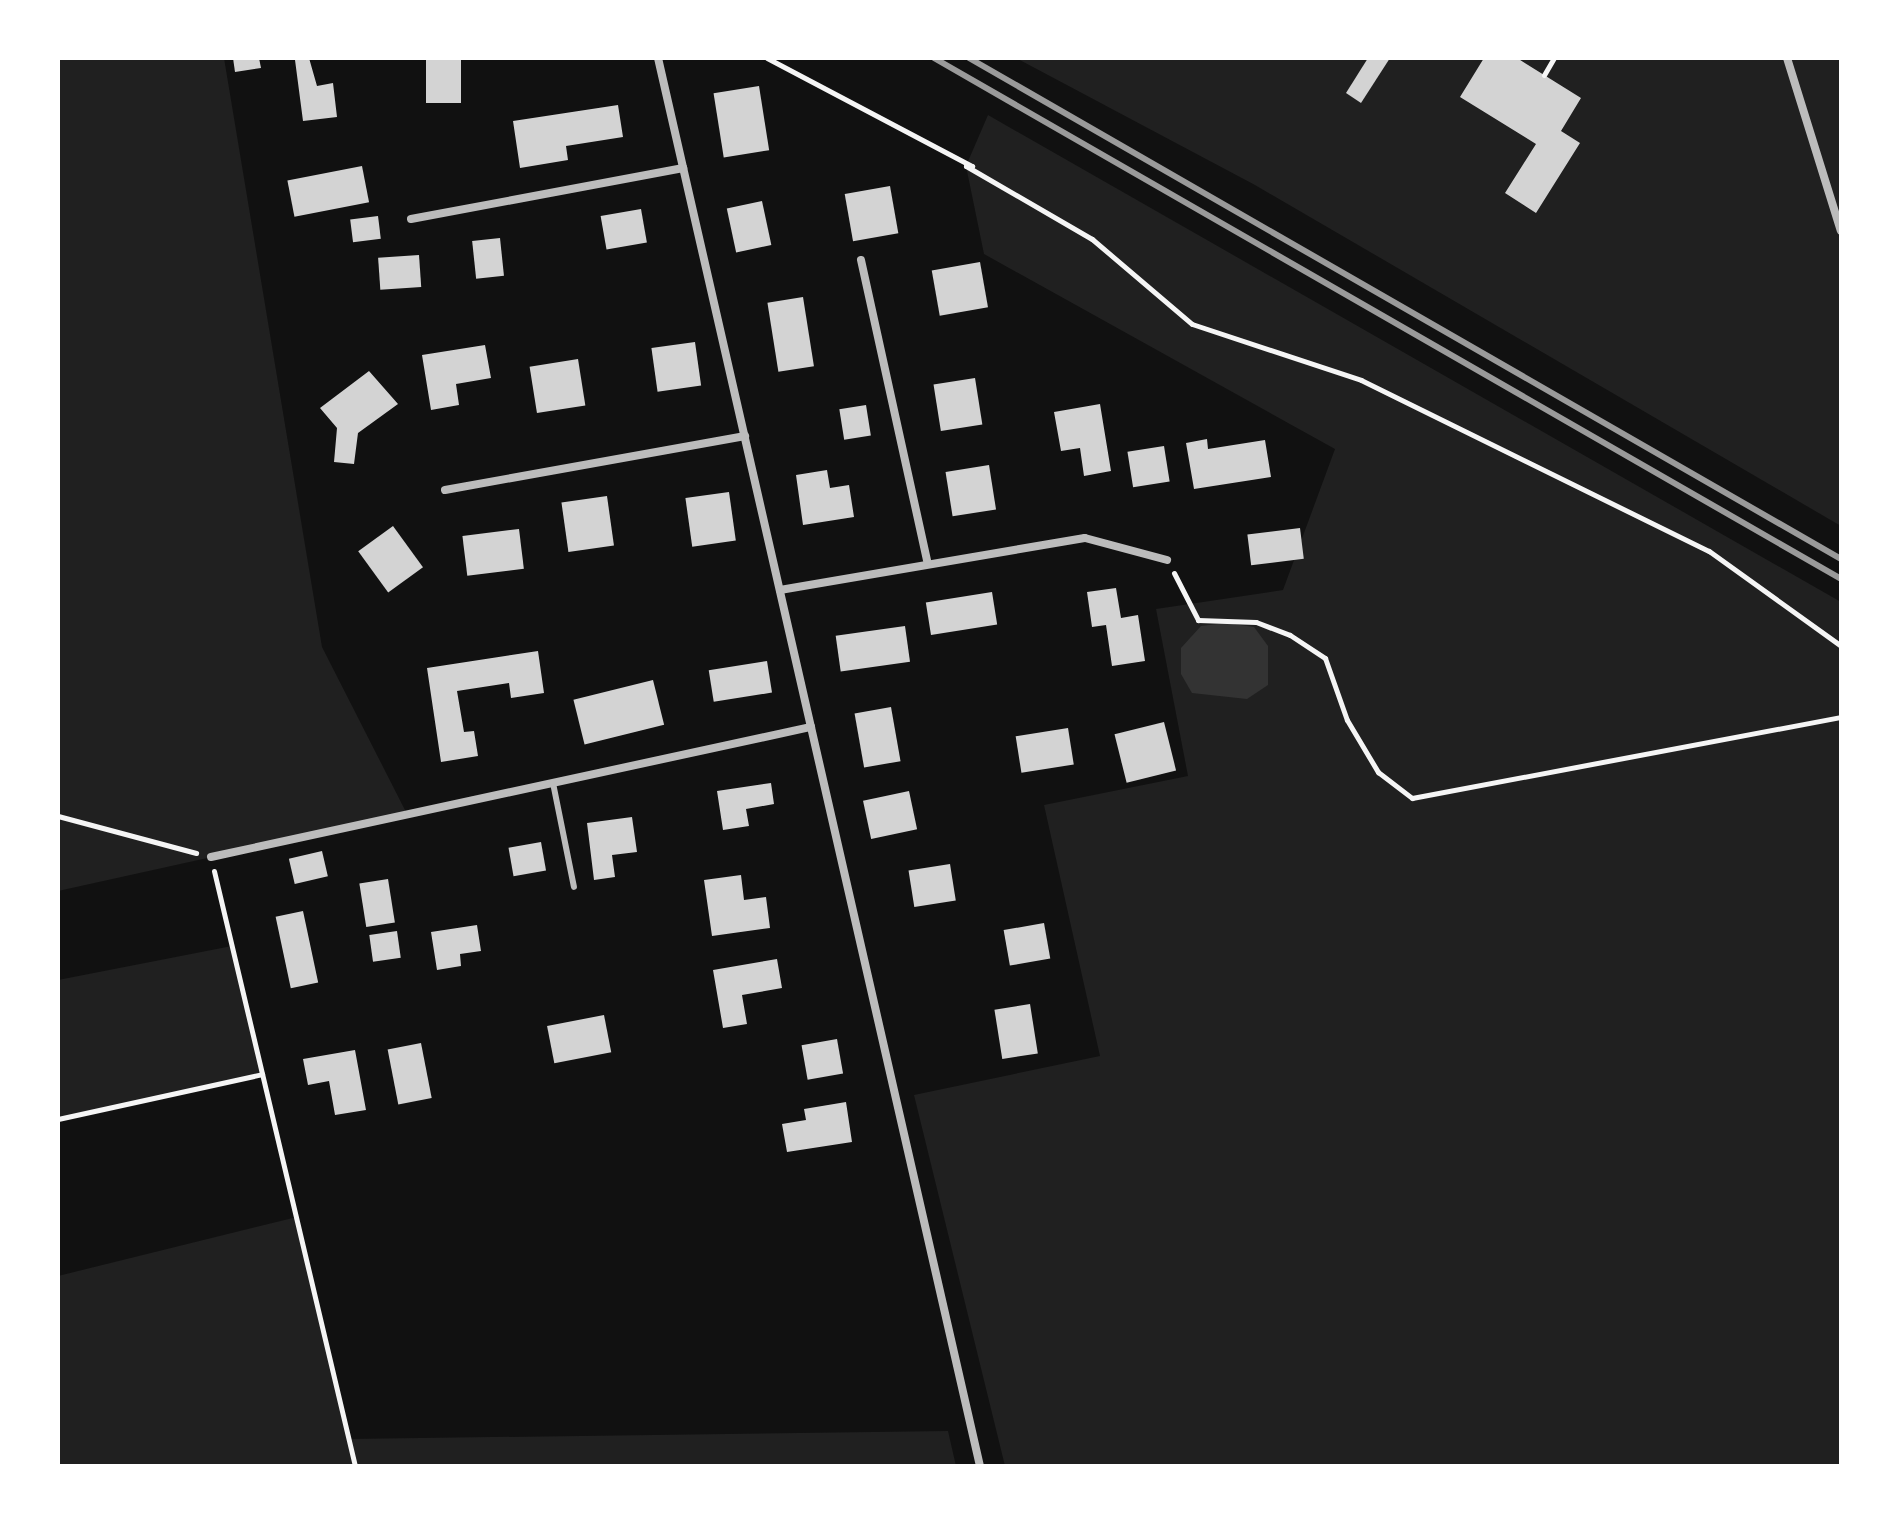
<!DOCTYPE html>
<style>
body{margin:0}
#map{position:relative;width:1899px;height:1524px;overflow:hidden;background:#111;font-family:Ubuntu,sans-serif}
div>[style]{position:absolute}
.green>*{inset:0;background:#202020}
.water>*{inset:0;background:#333}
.building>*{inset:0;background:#d3d3d3;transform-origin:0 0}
.path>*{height:5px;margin:-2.5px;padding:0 2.5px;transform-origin:2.5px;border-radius:2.5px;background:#f5f5f5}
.service>*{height:6px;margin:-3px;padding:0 3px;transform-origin:3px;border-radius:3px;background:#bcbcbc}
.minor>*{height:8px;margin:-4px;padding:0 4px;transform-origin:4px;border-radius:4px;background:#bcbcbc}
.rail>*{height:6px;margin:-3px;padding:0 3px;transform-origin:3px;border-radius:3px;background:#9a9a9a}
span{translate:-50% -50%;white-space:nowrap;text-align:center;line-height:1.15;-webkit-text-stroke:6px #fff;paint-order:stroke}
.frame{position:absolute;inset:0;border:60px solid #fff;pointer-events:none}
</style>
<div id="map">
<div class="green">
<div style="clip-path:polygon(58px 58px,224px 58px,322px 647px,407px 814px,58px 891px)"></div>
<div style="clip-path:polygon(1016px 58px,1841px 58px,1841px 526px,1255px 185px)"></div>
<div style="clip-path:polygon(988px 115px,1841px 602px,1841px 1466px,1005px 1466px,914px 1095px,1100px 1056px,1044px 805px,1188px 776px,1156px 609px,1283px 590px,1335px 449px,984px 254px,966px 166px)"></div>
<div style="clip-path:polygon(232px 946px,262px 1074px,58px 1119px,58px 980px)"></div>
<div style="clip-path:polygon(297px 1217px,349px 1439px,948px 1431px,956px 1466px,58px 1466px,58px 1276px)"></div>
</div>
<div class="water">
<div style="clip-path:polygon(1226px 623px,1254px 627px,1268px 646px,1268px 685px,1247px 699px,1192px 693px,1181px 674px,1181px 648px,1201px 626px)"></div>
</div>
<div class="building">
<div style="clip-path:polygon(233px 58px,259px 58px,261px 68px,235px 72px)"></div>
<div style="clip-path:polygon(309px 58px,317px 86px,333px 83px,337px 117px,303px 121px,295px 60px)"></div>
<div style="left:426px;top:58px;width:35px;height:45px"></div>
<div style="clip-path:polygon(1368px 58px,1390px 58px,1361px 103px,1346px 93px)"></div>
<div style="clip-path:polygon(1484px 58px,1517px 58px,1581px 98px,1561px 131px,1580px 143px,1536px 213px,1505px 193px,1536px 144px,1460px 97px)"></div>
<div style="left:759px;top:86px;width:65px;height:46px;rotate:81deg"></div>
<div style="clip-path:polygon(618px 105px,623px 137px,566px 146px,568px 160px,520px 168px,513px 121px)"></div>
<div style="left:362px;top:166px;width:37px;height:76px;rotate:79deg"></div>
<div style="left:890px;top:186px;width:48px;height:46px;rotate:80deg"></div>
<div style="left:762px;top:201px;width:45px;height:36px;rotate:78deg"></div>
<div style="left:641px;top:209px;width:34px;height:41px;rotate:80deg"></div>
<div style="left:378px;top:216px;width:23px;height:28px;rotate:83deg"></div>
<div style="left:500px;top:238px;width:38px;height:28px;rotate:84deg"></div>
<div style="left:419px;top:255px;width:32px;height:41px;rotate:86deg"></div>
<div style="left:980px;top:262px;width:46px;height:49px;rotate:80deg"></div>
<div style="left:803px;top:297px;width:70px;height:36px;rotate:81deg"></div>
<div style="left:695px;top:342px;width:44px;height:44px;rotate:82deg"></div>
<div style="clip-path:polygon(485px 345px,491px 378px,456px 384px,459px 405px,431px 410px,422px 355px)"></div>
<div style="left:578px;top:359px;width:47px;height:49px;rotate:81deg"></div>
<div style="clip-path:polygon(369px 371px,398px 404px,358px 433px,354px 464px,334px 462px,337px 428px,320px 408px)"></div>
<div style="left:975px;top:378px;width:47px;height:42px;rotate:81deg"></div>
<div style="clip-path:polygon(1100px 404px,1111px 471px,1084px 476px,1080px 448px,1061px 451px,1054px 412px)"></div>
<div style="left:866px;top:405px;width:31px;height:27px;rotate:81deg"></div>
<div style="clip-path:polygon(1207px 439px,1208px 449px,1265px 440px,1271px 477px,1194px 489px,1186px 443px)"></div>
<div style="left:1164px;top:446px;width:36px;height:37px;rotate:81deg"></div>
<div style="left:989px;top:465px;width:45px;height:44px;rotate:81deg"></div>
<div style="clip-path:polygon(827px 470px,830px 488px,849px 485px,854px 517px,803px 525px,796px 475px)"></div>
<div style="left:729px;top:492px;width:49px;height:44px;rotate:82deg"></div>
<div style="left:607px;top:496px;width:50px;height:46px;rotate:82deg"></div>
<div style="left:393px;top:526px;width:51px;height:43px;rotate:54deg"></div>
<div style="left:1300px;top:528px;width:31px;height:53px;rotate:83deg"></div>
<div style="left:519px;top:529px;width:40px;height:57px;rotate:83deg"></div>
<div style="clip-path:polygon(1116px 588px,1121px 618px,1138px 615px,1145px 661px,1112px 666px,1106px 625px,1092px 627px,1087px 592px)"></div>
<div style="left:992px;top:592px;width:33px;height:67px;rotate:81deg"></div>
<div style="left:905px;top:626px;width:36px;height:70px;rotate:82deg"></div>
<div style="clip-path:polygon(538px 651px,544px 693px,511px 698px,509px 683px,457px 691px,464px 732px,474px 731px,478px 756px,441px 762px,427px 668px)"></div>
<div style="left:767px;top:661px;width:32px;height:59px;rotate:81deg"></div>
<div style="left:653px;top:680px;width:46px;height:82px;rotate:76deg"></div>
<div style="left:891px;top:707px;width:55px;height:37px;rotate:80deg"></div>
<div style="left:1164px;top:722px;width:50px;height:51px;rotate:76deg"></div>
<div style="left:1068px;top:728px;width:37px;height:53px;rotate:81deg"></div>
<div style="clip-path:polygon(771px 783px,774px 804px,746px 809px,749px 826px,723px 830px,717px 791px)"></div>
<div style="left:909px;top:791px;width:39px;height:47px;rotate:78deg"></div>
<div style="clip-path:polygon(632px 817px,637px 852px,612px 855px,615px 877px,594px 880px,587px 823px)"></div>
<div style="left:541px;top:842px;width:29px;height:33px;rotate:80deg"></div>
<div style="left:322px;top:851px;width:26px;height:34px;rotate:77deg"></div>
<div style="left:950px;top:864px;width:37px;height:42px;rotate:81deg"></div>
<div style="clip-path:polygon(741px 875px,744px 900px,766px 897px,770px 928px,712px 936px,704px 880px)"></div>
<div style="left:388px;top:879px;width:44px;height:29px;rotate:81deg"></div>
<div style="left:303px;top:911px;width:73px;height:28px;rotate:78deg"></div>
<div style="left:1044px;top:923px;width:36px;height:41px;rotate:80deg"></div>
<div style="clip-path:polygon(477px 925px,481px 951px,460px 954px,461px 966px,437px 970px,431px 932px)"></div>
<div style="left:397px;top:931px;width:27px;height:28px;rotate:82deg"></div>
<div style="clip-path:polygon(777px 959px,782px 988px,742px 995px,747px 1024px,723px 1028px,713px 970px)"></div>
<div style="left:1030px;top:1004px;width:50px;height:36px;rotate:81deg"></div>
<div style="left:604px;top:1015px;width:38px;height:58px;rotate:79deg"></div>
<div style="left:837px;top:1039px;width:35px;height:36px;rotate:80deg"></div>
<div style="left:421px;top:1043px;width:56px;height:34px;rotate:79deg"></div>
<div style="clip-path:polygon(355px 1050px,366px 1110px,335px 1115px,329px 1081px,308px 1085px,303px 1059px)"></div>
<div style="clip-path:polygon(846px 1102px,852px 1142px,787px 1152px,782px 1124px,806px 1120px,804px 1109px)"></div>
</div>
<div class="path">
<div style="left:767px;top:58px;width:232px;rotate:27.8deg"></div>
<div style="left:972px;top:166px;width:6px;rotate:180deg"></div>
<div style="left:966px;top:166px;width:146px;rotate:30.1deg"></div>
<div style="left:1092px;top:239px;width:131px;rotate:40.4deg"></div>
<div style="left:1192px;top:324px;width:178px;rotate:18.3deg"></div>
<div style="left:1361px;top:380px;width:388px;rotate:26.2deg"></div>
<div style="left:1709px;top:551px;width:163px;rotate:35.7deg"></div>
<div style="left:1544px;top:75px;width:20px;rotate:-60deg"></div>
<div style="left:1174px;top:573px;width:53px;rotate:62.9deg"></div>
<div style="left:1198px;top:620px;width:58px;rotate:2deg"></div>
<div style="left:1256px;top:622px;width:36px;rotate:21deg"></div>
<div style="left:1290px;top:635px;width:42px;rotate:33.3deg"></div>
<div style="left:1325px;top:658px;width:66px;rotate:70.5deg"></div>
<div style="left:1347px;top:720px;width:61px;rotate:59.2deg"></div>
<div style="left:1378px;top:772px;width:43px;rotate:37.4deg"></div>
<div style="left:1412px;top:798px;width:437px;rotate:-10.7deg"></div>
<div style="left:58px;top:816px;width:143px;rotate:15deg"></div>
<div style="left:214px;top:871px;width:611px;rotate:76.67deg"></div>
<div style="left:58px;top:1119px;width:209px;rotate:-12.4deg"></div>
</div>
<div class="service">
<div style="left:553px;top:783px;width:106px;rotate:78.6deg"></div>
</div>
<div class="minor">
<div style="left:658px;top:58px;width:1444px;rotate:77.12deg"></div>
<div style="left:1787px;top:58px;width:181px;rotate:72.7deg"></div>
<div style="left:411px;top:219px;width:277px;rotate:-10.6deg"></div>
<div style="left:861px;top:260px;width:308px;rotate:77.6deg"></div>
<div style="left:445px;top:490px;width:305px;rotate:-10.2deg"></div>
<div style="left:780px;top:590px;width:309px;rotate:-9.7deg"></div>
<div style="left:1085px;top:538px;width:85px;rotate:15deg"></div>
<div style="left:211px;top:857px;width:614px;rotate:-12.23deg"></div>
</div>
<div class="rail">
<div style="left:934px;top:58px;width:1046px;rotate:29.87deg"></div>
<div style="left:969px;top:58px;width:1006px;rotate:29.88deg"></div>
</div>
<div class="frame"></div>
</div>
